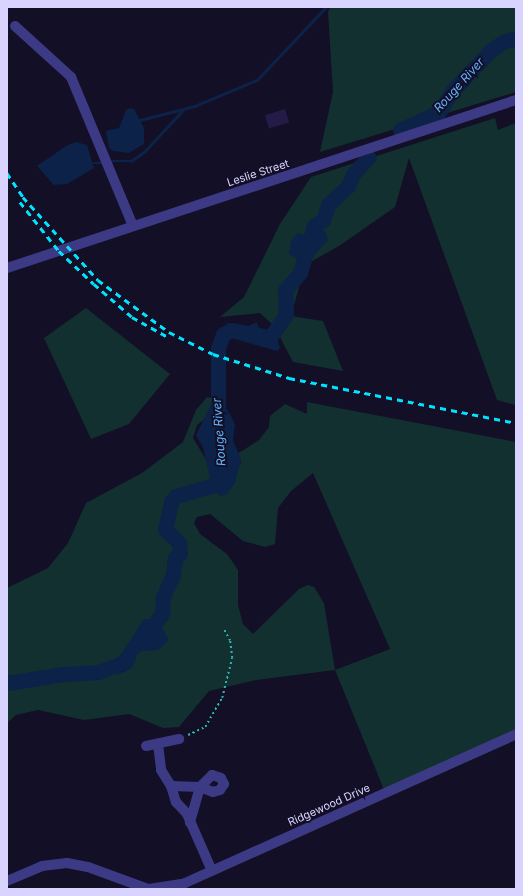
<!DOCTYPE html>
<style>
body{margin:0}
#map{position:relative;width:523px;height:896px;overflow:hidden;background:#130f26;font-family:Inter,sans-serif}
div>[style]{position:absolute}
.green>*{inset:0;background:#12302f}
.water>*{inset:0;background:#0c2248}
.stream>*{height:2.5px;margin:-1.25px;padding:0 1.25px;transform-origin:1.25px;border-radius:1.25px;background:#0c2248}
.river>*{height:15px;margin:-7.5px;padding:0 7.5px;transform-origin:7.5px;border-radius:7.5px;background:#0c2248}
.building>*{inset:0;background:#241b47;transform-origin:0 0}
.path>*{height:1.5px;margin-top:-0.75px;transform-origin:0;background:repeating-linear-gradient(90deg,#2fb8b0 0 2px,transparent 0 5px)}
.minor>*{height:10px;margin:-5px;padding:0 5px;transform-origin:5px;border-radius:5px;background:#3d3a85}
.rail>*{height:2.5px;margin-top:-1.25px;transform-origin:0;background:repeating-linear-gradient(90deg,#00e5ff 0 6px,transparent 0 11px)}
span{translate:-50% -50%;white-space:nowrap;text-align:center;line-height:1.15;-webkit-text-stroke:4px #130f26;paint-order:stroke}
.street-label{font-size:11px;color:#d9d4ff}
.water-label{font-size:12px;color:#62b6ff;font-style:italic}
.frame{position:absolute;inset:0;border:8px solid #d9d4ff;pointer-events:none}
</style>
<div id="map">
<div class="green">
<div style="clip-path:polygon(330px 7px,516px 7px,516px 92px,320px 152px,333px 92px,328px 12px)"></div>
<div style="clip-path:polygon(495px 118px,498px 130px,516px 123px,516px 405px,497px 400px,409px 158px,395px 207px,339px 246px,305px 265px,291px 316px,323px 321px,343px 371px,293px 362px,274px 326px,260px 313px,220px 317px,244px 297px,280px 224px,311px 177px)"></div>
<div style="clip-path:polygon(86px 308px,170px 374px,129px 424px,91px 439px,44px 338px)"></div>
<div style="clip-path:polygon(evenodd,207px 397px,217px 399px,206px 418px,197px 425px,193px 438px,210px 466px,230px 481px,241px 462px,237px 454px,259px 440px,269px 427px,270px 416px,285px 404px,307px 414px,307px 402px,516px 442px,516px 740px,387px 797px,335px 670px,256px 680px,209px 691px,179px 727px,163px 728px,129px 714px,84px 720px,38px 710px,16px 715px,7px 723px,7px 588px,48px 568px,68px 543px,86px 503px,142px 473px,183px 442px,196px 410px,207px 397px,313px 473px,390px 649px,335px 670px,324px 603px,314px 587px,308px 585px,299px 589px,253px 634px,243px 624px,238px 605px,238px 570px,227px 554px,200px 534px,194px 523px,197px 517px,210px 514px,243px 541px,265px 547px,275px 544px,278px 508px,291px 491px,313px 473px)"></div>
</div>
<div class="water">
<div style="clip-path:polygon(130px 108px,134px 109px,144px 128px,144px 144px,129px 153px,113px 151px,109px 148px,106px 131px,119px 128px,126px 110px)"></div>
<div style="clip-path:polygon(76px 142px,87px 145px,94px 168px,67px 184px,54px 185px,37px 166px,66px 146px)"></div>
<div style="clip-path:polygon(315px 227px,326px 232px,328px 240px,310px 260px,302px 261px,289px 254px,291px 241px,298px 233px,303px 235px)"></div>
<div style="clip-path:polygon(257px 322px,258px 327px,276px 333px,280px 348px,277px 351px,227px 337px,221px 332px,227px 323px,248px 326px)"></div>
<div style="clip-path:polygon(213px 400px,223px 404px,230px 414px,235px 424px,233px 440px,241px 459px,235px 483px,227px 494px,220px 496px,212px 486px,203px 448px,196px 435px)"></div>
<div style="clip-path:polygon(144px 619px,157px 619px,169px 640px,158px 650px,143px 651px,137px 654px,132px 668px,118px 675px,112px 668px)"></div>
</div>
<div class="stream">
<div style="left:140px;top:120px;width:57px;rotate:-14.3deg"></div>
<div style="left:195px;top:106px;width:67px;rotate:-22.8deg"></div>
<div style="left:257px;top:80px;width:100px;rotate:-46.6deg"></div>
<div style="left:112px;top:161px;width:19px"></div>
<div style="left:131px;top:161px;width:16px;rotate:-35deg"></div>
<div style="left:144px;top:152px;width:57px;rotate:-47.1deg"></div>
<div style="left:94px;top:163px;width:10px"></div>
</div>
<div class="river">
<div style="left:400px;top:130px;width:43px;rotate:-24.8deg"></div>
<div style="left:439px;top:112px;width:26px;rotate:-58deg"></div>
<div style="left:453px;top:90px;width:54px;rotate:-46.5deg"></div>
<div style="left:490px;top:51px;width:16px;rotate:-35deg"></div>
<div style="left:503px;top:42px;width:14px;rotate:-17deg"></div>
<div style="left:218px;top:421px;width:73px;rotate:-90deg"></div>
<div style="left:218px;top:348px;width:15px;rotate:-70deg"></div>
<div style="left:223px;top:334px;width:10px;rotate:-24deg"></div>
<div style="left:232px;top:330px;width:38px;rotate:11deg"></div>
<div style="left:269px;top:337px;width:7px;rotate:-45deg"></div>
<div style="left:274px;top:332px;width:22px;rotate:-56deg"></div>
<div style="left:286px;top:314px;width:24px;rotate:-92deg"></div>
<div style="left:285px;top:290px;width:23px;rotate:-49deg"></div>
<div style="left:300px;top:273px;width:49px;rotate:-73.4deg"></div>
<div style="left:314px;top:226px;width:11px;rotate:-34deg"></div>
<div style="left:323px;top:220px;width:16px;rotate:-72deg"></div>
<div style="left:328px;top:205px;width:28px;rotate:-44deg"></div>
<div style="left:348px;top:186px;width:13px;rotate:-67deg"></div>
<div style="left:353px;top:174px;width:23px;rotate:-47deg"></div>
<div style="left:145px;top:635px;width:27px;rotate:-51deg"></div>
<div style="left:162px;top:614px;width:17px;rotate:-87deg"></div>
<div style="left:163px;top:597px;width:24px;rotate:-66deg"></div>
<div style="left:173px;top:575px;width:17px;rotate:-83deg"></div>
<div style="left:175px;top:558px;width:7px;rotate:-45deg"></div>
<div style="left:180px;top:553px;width:10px;rotate:-96deg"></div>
<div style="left:179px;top:543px;width:20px;rotate:-135deg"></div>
<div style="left:165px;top:529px;width:28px;rotate:-77deg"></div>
<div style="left:171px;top:502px;width:8px;rotate:-50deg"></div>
<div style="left:176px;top:496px;width:37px;rotate:-16deg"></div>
<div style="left:212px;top:486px;width:12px;rotate:-35deg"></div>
<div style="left:222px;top:479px;width:6px;rotate:-90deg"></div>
<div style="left:7px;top:683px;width:57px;rotate:-9.1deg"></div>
<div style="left:63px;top:674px;width:35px;rotate:-3deg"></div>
<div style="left:98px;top:672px;width:27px;rotate:-20deg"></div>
<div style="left:123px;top:663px;width:8px;rotate:-50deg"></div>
</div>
<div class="building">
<div style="left:285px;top:109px;width:14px;height:21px;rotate:73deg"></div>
</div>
<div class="path">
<div style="left:188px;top:735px;width:19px;rotate:-25deg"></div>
<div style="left:205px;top:727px;width:34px;rotate:-60deg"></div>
<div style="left:222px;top:698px;width:41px;rotate:-76deg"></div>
<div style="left:232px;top:658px;width:17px;rotate:-97deg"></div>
<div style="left:230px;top:641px;width:13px;rotate:-119deg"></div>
</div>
<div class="minor">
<div style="left:15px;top:26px;width:76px;rotate:42.3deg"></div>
<div style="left:71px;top:77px;width:161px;rotate:67.4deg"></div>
<div style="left:7px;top:268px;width:536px;rotate:-18.27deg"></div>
<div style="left:158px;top:744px;width:26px;rotate:83deg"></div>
<div style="left:161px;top:770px;width:19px;rotate:58deg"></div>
<div style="left:171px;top:786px;width:17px;rotate:73deg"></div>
<div style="left:176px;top:802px;width:16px;rotate:47deg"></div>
<div style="left:187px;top:814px;width:62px;rotate:66.3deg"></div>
<div style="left:146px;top:746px;width:34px;rotate:-12deg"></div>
<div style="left:212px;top:775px;width:9px;rotate:18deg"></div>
<div style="left:221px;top:778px;width:7px;rotate:63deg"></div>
<div style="left:224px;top:784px;width:7px;rotate:124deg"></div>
<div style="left:220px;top:790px;width:7px;rotate:164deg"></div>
<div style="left:213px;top:792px;width:14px;rotate:-159deg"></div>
<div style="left:200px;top:787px;width:17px;rotate:-45deg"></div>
<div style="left:171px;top:786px;width:29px;rotate:2deg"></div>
<div style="left:200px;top:787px;width:37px;rotate:106deg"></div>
<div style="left:7px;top:881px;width:38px;rotate:-23deg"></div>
<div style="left:42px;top:866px;width:25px;rotate:-7deg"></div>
<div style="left:67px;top:863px;width:21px;rotate:11deg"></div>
<div style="left:88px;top:867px;width:64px;rotate:20.1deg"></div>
<div style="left:149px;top:889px;width:36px;rotate:-9deg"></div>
<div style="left:185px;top:883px;width:363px;rotate:-24.2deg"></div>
</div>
<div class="rail">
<div style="left:7px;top:173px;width:29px;rotate:56deg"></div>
<div style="left:23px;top:197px;width:112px;rotate:47.9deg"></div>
<div style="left:98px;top:280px;width:88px;rotate:36.2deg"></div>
<div style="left:169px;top:332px;width:49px;rotate:26.6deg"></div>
<div style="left:213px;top:354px;width:80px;rotate:17.5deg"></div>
<div style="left:289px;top:378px;width:231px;rotate:11.2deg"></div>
<div style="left:20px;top:202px;width:63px;rotate:51.5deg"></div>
<div style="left:59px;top:251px;width:48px;rotate:43.3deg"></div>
<div style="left:94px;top:284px;width:50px;rotate:41deg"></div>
<div style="left:132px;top:317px;width:41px;rotate:29.1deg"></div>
</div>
<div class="street-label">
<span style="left:258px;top:173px;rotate:-18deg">Leslie Street</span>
<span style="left:329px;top:805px;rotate:-24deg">Ridgewood Drive</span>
</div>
<div class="water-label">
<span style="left:459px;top:85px;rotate:-48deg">Rouge River</span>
<span style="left:219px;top:432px;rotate:-94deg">Rouge River</span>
</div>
<div class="frame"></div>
</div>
